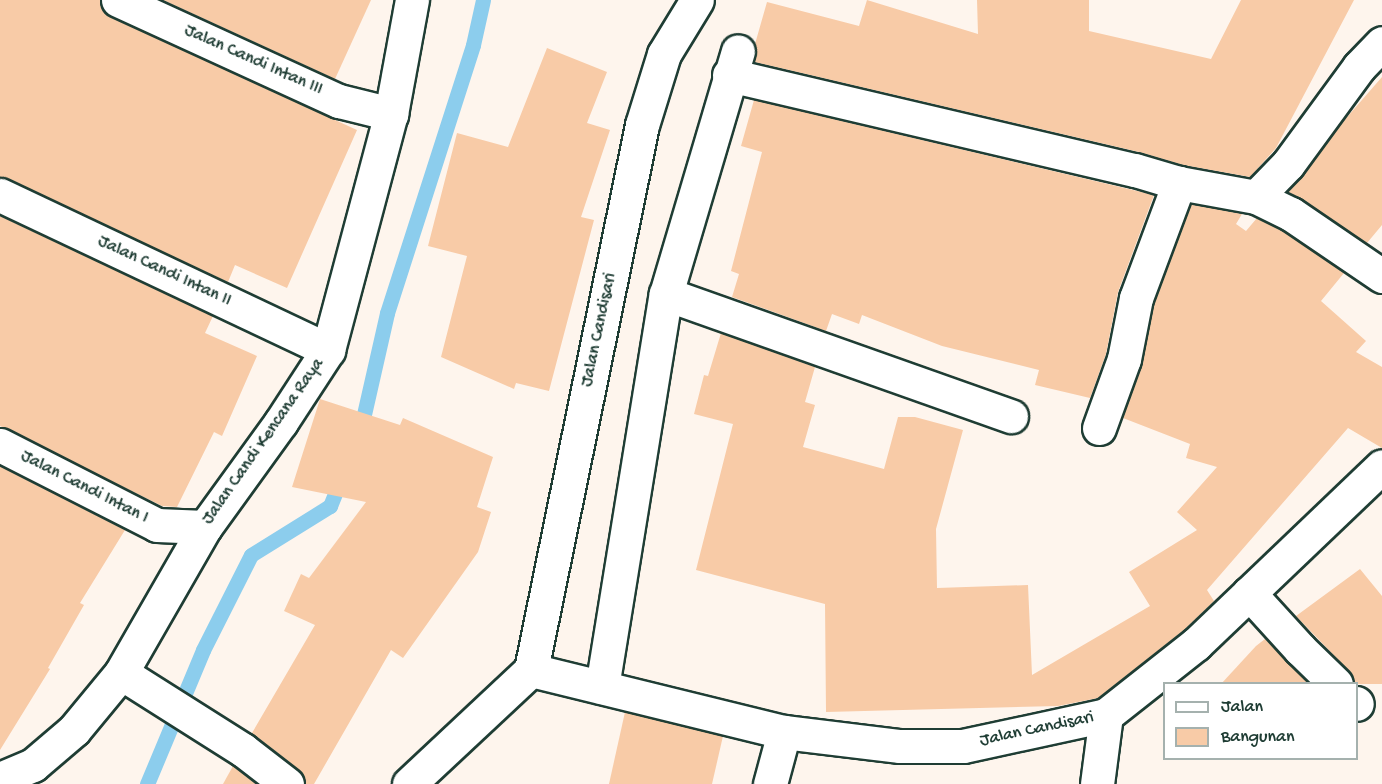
<!DOCTYPE html>
<style>
body{margin:0}
#map{position:relative;width:1382px;height:784px;overflow:hidden;background:#fef5ed;font-family:"Gochi Hand",sans-serif}
div>[style]{position:absolute}
.stream>*{height:15px;margin:-7.5px;padding:0 7.5px;transform-origin:7.5px;border-radius:7.5px;background:#8ccded}
.building>*{inset:0;background:#f8cba7}
.roads{filter:drop-shadow(2px 0 #1f3d34) drop-shadow(-2px 0 #1f3d34) drop-shadow(0 2px #1f3d34) drop-shadow(0 -2px #1f3d34)}
.street>*{height:33px;margin:-16.5px;padding:0 16.5px;transform-origin:16.5px;border-radius:16.5px;background:#fff}
.secondary>*{height:33px;margin:-16.5px;padding:0 16.5px;transform-origin:16.5px;border-radius:16.5px;background:#fff}
span{translate:-50% -50%;white-space:nowrap;text-align:center;line-height:1.15;-webkit-text-stroke:5px #fff;paint-order:stroke}
.street-label{font-size:18px;color:#1f3d34}
.legend{position:absolute;left:1163px;top:682px;width:195px;height:78px;box-sizing:border-box;background:#fff;border:2px solid #a5b1ae;margin:0;padding:8px 10px;list-style:none;font-size:18px;color:#1f3d34}
.legend li{display:flex;align-items:center;gap:12px;height:30px}
.legend b{width:30px;border:2px solid #a5b1ae}
</style>
<div id="map">
<div class="stream">
<div style="left:360px;top:432px;width:122px;rotate:-77.2deg"></div>
<div style="left:387px;top:313px;width:281px;rotate:-72.2deg"></div>
<div style="left:473px;top:45px;width:46px;rotate:-77.5deg"></div>
<div style="left:147px;top:784px;width:145px;rotate:-67.3deg"></div>
<div style="left:203px;top:650px;width:106px;rotate:-63.2deg"></div>
<div style="left:251px;top:555px;width:93px;rotate:-31.8deg"></div>
<div style="left:330px;top:506px;width:31px;rotate:-68deg"></div>
</div>
<div class="building">
<div style="clip-path:polygon(0 0,100px 0,102px 10px,110px 17px,357px 130px,287px 288px,235px 265px,228px 282px,0 177px)"></div>
<div style="clip-path:polygon(163px 0,371px 0,335px 79px)"></div>
<div style="clip-path:polygon(867px 0,978px 34px,977px 0,1089px 0,1089px 31px,1211px 59px,1241px 0,1354px 0,1276px 148px,1250px 177px,1183px 165px,1139px 152px,754px 62px,755px 44px,767px 2px,859px 26px)"></div>
<div style="clip-path:polygon(547px 48px,607px 72px,587px 123px,610px 130px,581px 217px,594px 220px,549px 391px,516px 383px,514px 389px,441px 357px,467px 256px,428px 246px,457px 133px,508px 147px)"></div>
<div style="clip-path:polygon(1382px 77px,1382px 225px,1367px 243px,1287px 191px,1303px 175px,1341px 124px)"></div>
<div style="clip-path:polygon(754px 100px,1154px 195px,1118px 292px,1106px 354px,1090px 398px,1035px 385px,1039px 370px,942px 346px,862px 315px,859px 324px,832px 314px,826px 331px,732px 297px,739px 274px,731px 271px,762px 152px,741px 146px)"></div>
<div style="clip-path:polygon(1191px 204px,1242px 214px,1236px 224px,1246px 231px,1257px 218px,1282px 230px,1344px 273px,1321px 301px,1366px 341px,1356px 352px,1382px 367px,1382px 448px,1348px 428px,1207px 590px,1214px 601px,1184px 630px,1098px 698px,1058px 706px,826px 712px,825px 604px,696px 570px,733px 424px,694px 414px,704px 375px,708px 376px,721px 333px,815px 367px,805px 402px,815px 405px,803px 447px,884px 469px,898px 417px,915px 417px,963px 430px,936px 529px,937px 588px,1028px 585px,1032px 675px,1150px 606px,1129px 572px,1197px 530px,1177px 512px,1217px 467px,1186px 458px,1190px 444px,1123px 418px,1142px 363px,1154px 303px)"></div>
<div style="clip-path:polygon(0 216px,213px 316px,205px 333px,257px 356px,222px 436px,214px 432px,177px 507px,162px 506px,0 426px)"></div>
<div style="clip-path:polygon(320px 399px,400px 425px,403px 418px,493px 457px,477px 507px,491px 512px,478px 552px,403px 658px,391px 650px,314px 784px,305px 784px,298px 769px,252px 733px,315px 625px,284px 611px,301px 574px,309px 578px,366px 502px,292px 487px)"></div>
<div style="clip-path:polygon(0 466px,125px 530px,80px 603px,84px 605px,48px 668px,50px 669px,0 750px)"></div>
<div style="clip-path:polygon(1360px 569px,1382px 596px,1382px 684px,1354px 684px,1349px 671px,1296px 616px)"></div>
<div style="clip-path:polygon(1265px 639px,1309px 684px,1221px 684px,1256px 646px)"></div>
<div style="clip-path:polygon(625px 712px,723px 736px,712px 784px,609px 784px)"></div>
<div style="clip-path:polygon(233px 766px,256px 784px,223px 784px)"></div>
</div>
<div class="roads">
<div class="street">
<div style="left:118px;top:0;width:243px;rotate:24.6deg"></div>
<div style="left:339px;top:101px;width:54px;rotate:14deg"></div>
<div style="left:729px;top:75px;width:417px;rotate:13.2deg"></div>
<div style="left:1135px;top:170px;width:46px;rotate:16.5deg"></div>
<div style="left:1179px;top:183px;width:78px;rotate:10.3deg"></div>
<div style="left:1256px;top:197px;width:39px;rotate:26deg"></div>
<div style="left:1291px;top:214px;width:110px;rotate:34.3deg"></div>
<div style="left:0;top:195px;width:363px;rotate:25.3deg"></div>
<div style="left:1256px;top:197px;width:46px;rotate:-45.9deg"></div>
<div style="left:1288px;top:164px;width:120px;rotate:-53.8deg"></div>
<div style="left:1359px;top:67px;width:33px;rotate:-46deg"></div>
<div style="left:666px;top:294px;width:366px;rotate:19.5deg"></div>
<div style="left:1099px;top:428px;width:73px;rotate:-70.1deg"></div>
<div style="left:1124px;top:359px;width:62px;rotate:-78.9deg"></div>
<div style="left:1136px;top:298px;width:123px;rotate:-69.5deg"></div>
<div style="left:0;top:445px;width:176px;rotate:27deg"></div>
<div style="left:157px;top:525px;width:48px;rotate:2.4deg"></div>
<div style="left:1249px;top:593px;width:76px;rotate:47.7deg"></div>
<div style="left:1300px;top:649px;width:50px;rotate:44.2deg"></div>
<div style="left:531px;top:670px;width:260px;rotate:13.8deg"></div>
<div style="left:784px;top:732px;width:117px;rotate:6.9deg"></div>
<div style="left:900px;top:746px;width:63px"></div>
<div style="left:963px;top:746px;width:146px;rotate:-12.2deg"></div>
<div style="left:1106px;top:715px;width:115px;rotate:-38.3deg"></div>
<div style="left:1196px;top:644px;width:257px;rotate:-43.7deg"></div>
<div style="left:602px;top:687px;width:398px;rotate:-80.8deg"></div>
<div style="left:666px;top:294px;width:253px;rotate:-73.5deg"></div>
<div style="left:1356px;top:703px;width:1px;rotate:45deg"></div>
<div style="left:0;top:779px;width:36px;rotate:-23deg"></div>
<div style="left:33px;top:765px;width:54px;rotate:-40.5deg"></div>
<div style="left:74px;top:730px;width:74px;rotate:-50.5deg"></div>
<div style="left:409px;top:784px;width:167px;rotate:-43.1deg"></div>
<div style="left:531px;top:670px;width:556px;rotate:-78.49deg"></div>
<div style="left:642px;top:125px;width:74px;rotate:-72.8deg"></div>
<div style="left:664px;top:54px;width:63px;rotate:-58.6deg"></div>
<div style="left:770px;top:784px;width:54px;rotate:-74.9deg"></div>
<div style="left:1097px;top:784px;width:70px;rotate:-82.6deg"></div>
</div>
<div class="secondary">
<div style="left:287px;top:784px;width:56px;rotate:-142.3deg"></div>
<div style="left:243px;top:750px;width:144px;rotate:-147.7deg"></div>
<div style="left:121px;top:673px;width:168px;rotate:-60.1deg"></div>
<div style="left:205px;top:527px;width:130px;rotate:-54.1deg"></div>
<div style="left:281px;top:422px;width:86px;rotate:-56.9deg"></div>
<div style="left:328px;top:350px;width:244px;rotate:-75.1deg"></div>
<div style="left:391px;top:114px;width:116px;rotate:-79.6deg"></div>
</div>
</div>
<div class="street-label">
<span style="left:253px;top:61px;rotate:24deg">Jalan Candi Intan III</span>
<span style="left:164px;top:272px;rotate:25deg">Jalan Candi Intan II</span>
<span style="left:600px;top:330px;rotate:-78deg">Jalan Candisari</span>
<span style="left:264px;top:442px;rotate:-55deg">Jalan Candi Kencana Raya</span>
<span style="left:84px;top:488px;rotate:27deg">Jalan Candi Intan I</span>
<span style="left:1037px;top:730px;rotate:-12deg">Jalan Candisari</span>
</div>
<ul class="legend">
<li><b style="height:8px;background:#fff"></b>Jalan</li>
<li><b style="height:16px;background:#f8cba7"></b>Bangunan</li>
</ul>
</div>
